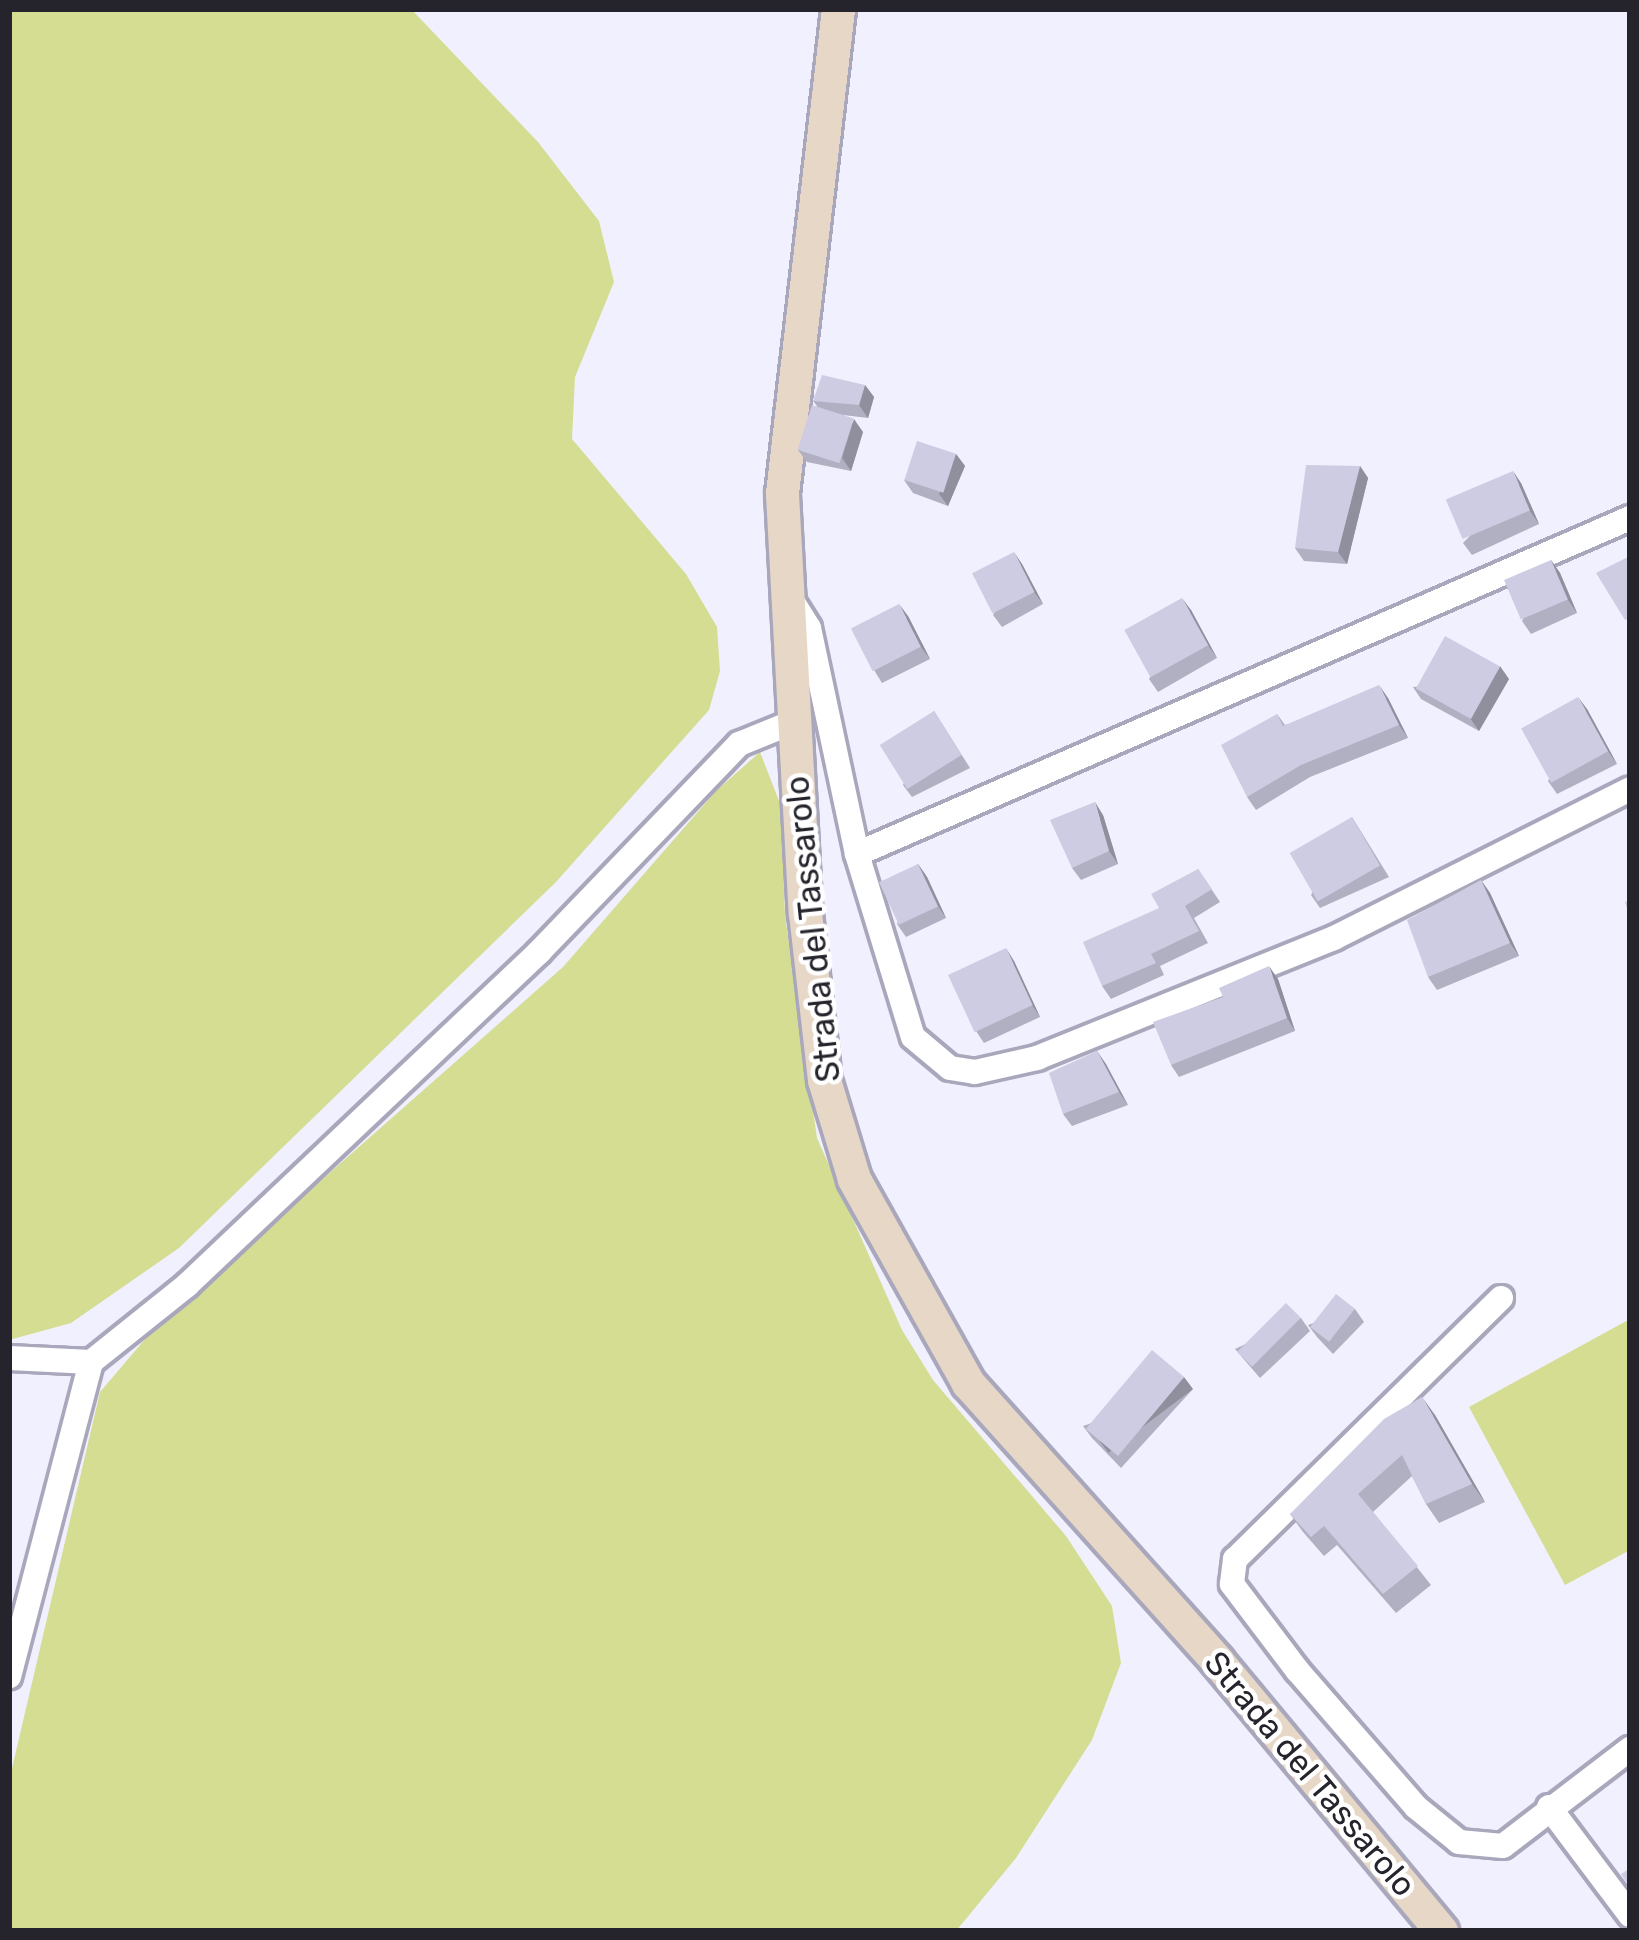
<!DOCTYPE html>
<style>
body{margin:0}
#map{position:relative;width:1639px;height:1940px;overflow:hidden;background:#f1f0fe;font-family:Rubik,sans-serif}
div>[style]{position:absolute}
.green>*{inset:0;background:#d5dd92}
.roads{filter:drop-shadow(3px 0 #a9a7bc) drop-shadow(-3px 0 #a9a7bc) drop-shadow(0 3px #a9a7bc) drop-shadow(0 -3px #a9a7bc)}
.minor>*{height:24px;margin:-12px;padding:0 12px;transform-origin:12px;border-radius:12px;background:#fff}
.secondary>*{height:33px;margin:-16.5px;padding:0 16.5px;transform-origin:16.5px;border-radius:16.5px;background:#e7d7c6}
.wall>*{inset:0;background:#b1afc2}
.shaded-wall>*{inset:0;background:#908f9e;transform-origin:0 0}
.building>*{inset:0;background:#cecce2;transform-origin:0 0}
span{translate:-50% -50%;white-space:nowrap;text-align:center;line-height:1.15;-webkit-text-stroke:9px #fff;paint-order:stroke}
.street-label{font-size:33px;color:#25242c}
.frame{position:absolute;inset:0;border:12px solid #25242c;pointer-events:none}
</style>
<div id="map">
<div class="green">
<div style="clip-path:polygon(9px 9px,411px 9px,538px 142px,599px 221px,614px 282px,575px 377px,572px 439px,686px 574px,717px 627px,720px 671px,709px 710px,556px 882px,179px 1248px,71px 1323px,9px 1340px)"></div>
<div style="clip-path:polygon(760px 752px,781px 806px,785px 916px,817px 1138px,902px 1330px,933px 1380px,1066px 1536px,1112px 1606px,1121px 1663px,1092px 1740px,1016px 1858px,956px 1931px,9px 1931px,9px 1781px,100px 1392px,158px 1324px,563px 967px,716px 791px)"></div>
<div style="clip-path:polygon(1630px 1319px,1630px 1550px,1565px 1585px,1469px 1407px)"></div>
</div>
<div class="roads">
<div class="minor">
<div style="left:1630px;top:518px;width:843px;rotate:156.51deg"></div>
<div style="left:857px;top:854px;width:191px;rotate:73deg"></div>
<div style="left:913px;top:1037px;width:48px;rotate:40deg"></div>
<div style="left:950px;top:1068px;width:25px;rotate:9deg"></div>
<div style="left:975px;top:1072px;width:64px;rotate:-12.7deg"></div>
<div style="left:1037px;top:1058px;width:320px;rotate:-22deg"></div>
<div style="left:1334px;top:938px;width:331px;rotate:-26.7deg"></div>
<div style="left:787px;top:593px;width:41px;rotate:57.8deg"></div>
<div style="left:809px;top:628px;width:231px;rotate:78deg"></div>
<div style="left:1501px;top:1298px;width:373px;rotate:135.5deg"></div>
<div style="left:1235px;top:1559px;width:25px;rotate:97deg"></div>
<div style="left:1232px;top:1584px;width:108px;rotate:52.9deg"></div>
<div style="left:1297px;top:1670px;width:181px;rotate:49deg"></div>
<div style="left:1416px;top:1807px;width:55px;rotate:39.1deg"></div>
<div style="left:1459px;top:1842px;width:44px;rotate:5.2deg"></div>
<div style="left:1503px;top:1846px;width:160px;rotate:-37.4deg"></div>
<div style="left:9px;top:1358px;width:82px;rotate:2.8deg"></div>
<div style="left:91px;top:1362px;width:325px;rotate:104.6deg"></div>
<div style="left:91px;top:1362px;width:123px;rotate:-38.7deg"></div>
<div style="left:187px;top:1285px;width:485px;rotate:-43.4deg"></div>
<div style="left:539px;top:952px;width:289px;rotate:-46.1deg"></div>
<div style="left:739px;top:744px;width:58px;rotate:-22.2deg"></div>
<div style="left:1549px;top:1807px;width:135px;rotate:53.1deg"></div>
</div>
<div class="secondary">
<div style="left:838px;top:9px;width:488px;rotate:96.6deg"></div>
<div style="left:782px;top:494px;width:420px;rotate:86.9deg"></div>
<div style="left:805px;top:913px;width:168px;rotate:83.5deg"></div>
<div style="left:824px;top:1080px;width:103px;rotate:73.1deg"></div>
<div style="left:854px;top:1179px;width:234px;rotate:60.8deg"></div>
<div style="left:968px;top:1383px;width:373px;rotate:48.1deg"></div>
<div style="left:1217px;top:1661px;width:351px;rotate:50.3deg"></div>
</div>
</div>
<div class="wall">
<div style="clip-path:polygon(865px 385px,874px 397px,868px 418px,843px 415px,863px 432px,851px 471px,807px 462px,798px 450px,817px 406px,813px 401px)"></div>
<div style="clip-path:polygon(956px 454px,965px 466px,948px 506px,913px 493px,904px 480px)"></div>
<div style="clip-path:polygon(1360px 466px,1368px 478px,1347px 564px,1304px 561px,1295px 548px)"></div>
<div style="clip-path:polygon(1521px 483px,1539px 524px,1472px 555px,1463px 543px)"></div>
<div style="clip-path:polygon(1551px 560px,1560px 573px,1577px 613px,1531px 634px,1522px 621px)"></div>
<div style="clip-path:polygon(1022px 564px,1043px 604px,1002px 627px,993px 615px)"></div>
<div style="clip-path:polygon(1191px 610px,1217px 658px,1158px 692px,1149px 679px)"></div>
<div style="clip-path:polygon(908px 616px,930px 659px,882px 683px,874px 670px)"></div>
<div style="clip-path:polygon(1509px 679px,1479px 731px,1421px 699px,1413px 687px)"></div>
<div style="clip-path:polygon(1388px 698px,1408px 738px,1310px 777px,1256px 810px,1247px 797px,1277px 714px,1285px 725px)"></div>
<div style="clip-path:polygon(1587px 709px,1617px 764px,1557px 794px,1548px 781px)"></div>
<div style="clip-path:polygon(934px 711px,970px 768px,912px 797px,903px 785px)"></div>
<div style="clip-path:polygon(1103px 815px,1118px 864px,1081px 880px,1072px 868px)"></div>
<div style="clip-path:polygon(1352px 817px,1389px 877px,1320px 908px,1311px 895px)"></div>
<div style="clip-path:polygon(918px 864px,927px 877px,946px 918px,906px 937px,897px 924px)"></div>
<div style="clip-path:polygon(1198px 869px,1220px 902px,1194px 918px,1208px 943px,1160px 966px,1164px 975px,1111px 999px,1102px 986px)"></div>
<div style="clip-path:polygon(1481px 880px,1490px 893px,1519px 956px,1437px 990px,1428px 977px)"></div>
<div style="clip-path:polygon(1014px 961px,1040px 1017px,984px 1043px,976px 1031px)"></div>
<div style="clip-path:polygon(1278px 979px,1295px 1031px,1179px 1077px,1171px 1065px)"></div>
<div style="clip-path:polygon(1097px 1051px,1128px 1105px,1072px 1126px,1063px 1114px)"></div>
<div style="clip-path:polygon(1355px 1309px,1364px 1322px,1333px 1354px,1317px 1337px,1308px 1325px)"></div>
<div style="clip-path:polygon(1301px 1318px,1310px 1331px,1260px 1378px,1235px 1349px)"></div>
<div style="clip-path:polygon(1193px 1389px,1121px 1468px,1092px 1438px,1083px 1426px)"></div>
<div style="clip-path:polygon(1435px 1415px,1485px 1502px,1439px 1523px,1426px 1504px,1412px 1476px,1373px 1512px,1431px 1585px,1396px 1613px,1337px 1545px,1324px 1556px,1303px 1532px,1290px 1514px)"></div>
</div>
<div class="shaded-wall">
<div style="clip-path:polygon(865px 385px,874px 397px,868px 418px,859px 405px)"></div>
<div style="clip-path:polygon(854px 419px,863px 432px,851px 471px,842px 458px)"></div>
<div style="clip-path:polygon(956px 454px,965px 466px,948px 506px,939px 494px)"></div>
<div style="clip-path:polygon(1360px 466px,1368px 478px,1347px 564px,1338px 552px)"></div>
<div style="clip-path:polygon(1513px 471px,1521px 483px,1539px 524px,1530px 511px)"></div>
<div style="clip-path:polygon(1014px 552px,1022px 564px,1043px 604px,1034px 592px)"></div>
<div style="clip-path:polygon(1551px 560px,1560px 573px,1577px 613px,1568px 600px)"></div>
<div style="clip-path:polygon(1182px 598px,1191px 610px,1217px 658px,1208px 645px)"></div>
<div style="clip-path:polygon(899px 604px,908px 616px,930px 659px,921px 647px)"></div>
<div style="clip-path:polygon(1500px 666px,1509px 679px,1479px 731px,1470px 718px)"></div>
<div style="clip-path:polygon(1379px 685px,1388px 698px,1408px 738px,1399px 725px)"></div>
<div style="clip-path:polygon(1578px 697px,1587px 709px,1617px 764px,1608px 751px)"></div>
<div style="clip-path:polygon(1095px 802px,1103px 815px,1118px 864px,1109px 851px)"></div>
<div style="clip-path:polygon(918px 864px,927px 877px,946px 918px,938px 906px)"></div>
<div style="clip-path:polygon(1481px 880px,1490px 893px,1519px 956px,1510px 943px)"></div>
<div style="clip-path:polygon(1006px 948px,1014px 961px,1040px 1017px,1032px 1005px)"></div>
<div style="clip-path:polygon(1269px 966px,1278px 979px,1295px 1031px,1287px 1018px)"></div>
<div style="clip-path:polygon(1097px 1051px,1106px 1064px,1128px 1105px,1119px 1092px)"></div>
<div style="left:1184px;top:1377px;width:15px;height:106px;rotate:53deg"></div>
<div style="clip-path:polygon(1422px 1397px,1435px 1415px,1485px 1502px,1472px 1484px)"></div>
</div>
<div class="building">
<div style="clip-path:polygon(822px 375px,865px 385px,859px 405px,813px 401px)"></div>
<div style="left:812px;top:405px;width:44px;height:47px;rotate:18deg"></div>
<div style="left:917px;top:441px;width:41px;height:41px;rotate:18deg"></div>
<div style="clip-path:polygon(1306px 465px,1360px 466px,1338px 552px,1295px 548px)"></div>
<div style="left:1513px;top:471px;width:43px;height:73px;rotate:67deg"></div>
<div style="left:1014px;top:552px;width:45px;height:47px;rotate:63deg"></div>
<div style="clip-path:polygon(1630px 556px,1630px 618px,1625px 620px,1596px 573px)"></div>
<div style="left:1551px;top:560px;width:43px;height:51px;rotate:67deg"></div>
<div style="left:1182px;top:598px;width:54px;height:66px;rotate:61deg"></div>
<div style="left:899px;top:604px;width:48px;height:54px;rotate:63deg"></div>
<div style="left:1445px;top:636px;width:63px;height:60px;rotate:29deg"></div>
<div style="clip-path:polygon(1379px 685px,1399px 725px,1301px 765px,1247px 797px,1221px 745px,1277px 714px,1283px 726px)"></div>
<div style="left:1578px;top:697px;width:62px;height:65px;rotate:61deg"></div>
<div style="left:934px;top:711px;width:52px;height:64px;rotate:58deg"></div>
<div style="clip-path:polygon(1095px 802px,1109px 851px,1072px 868px,1050px 820px)"></div>
<div style="left:1352px;top:817px;width:56px;height:72px;rotate:60deg"></div>
<div style="left:918px;top:864px;width:47px;height:43px;rotate:65deg"></div>
<div style="clip-path:polygon(1198px 869px,1212px 889px,1185px 906px,1199px 931px,1151px 954px,1156px 963px,1102px 986px,1083px 942px,1159px 908px,1151px 894px)"></div>
<div style="clip-path:polygon(1481px 880px,1510px 943px,1428px 977px,1407px 920px)"></div>
<div style="clip-path:polygon(1630px 900px,1630px 918px,1625px 902px)"></div>
<div style="left:1006px;top:948px;width:63px;height:64px;rotate:65deg"></div>
<div style="clip-path:polygon(1269px 966px,1287px 1018px,1171px 1065px,1153px 1022px,1223px 997px,1219px 988px)"></div>
<div style="clip-path:polygon(1097px 1051px,1119px 1092px,1063px 1114px,1049px 1073px)"></div>
<div style="left:1336px;top:1294px;width:24px;height:42px;rotate:38deg"></div>
<div style="left:1286px;top:1303px;width:21px;height:69px;rotate:45deg"></div>
<div style="left:1152px;top:1350px;width:42px;height:103px;rotate:40deg"></div>
<div style="clip-path:polygon(1422px 1397px,1472px 1484px,1426px 1504px,1402px 1455px,1358px 1494px,1418px 1566px,1383px 1594px,1324px 1526px,1311px 1537px,1290px 1514px,1384px 1419px)"></div>
<div style="clip-path:polygon(1630px 1868px,1630px 1888px,1621px 1874px)"></div>
</div>
<div class="street-label">
<span style="left:813px;top:929px;rotate:-96deg">Strada del Tassarolo</span>
<span style="left:1310px;top:1774px;rotate:50deg">Strada del Tassarolo</span>
</div>
<div class="frame"></div>
</div>
